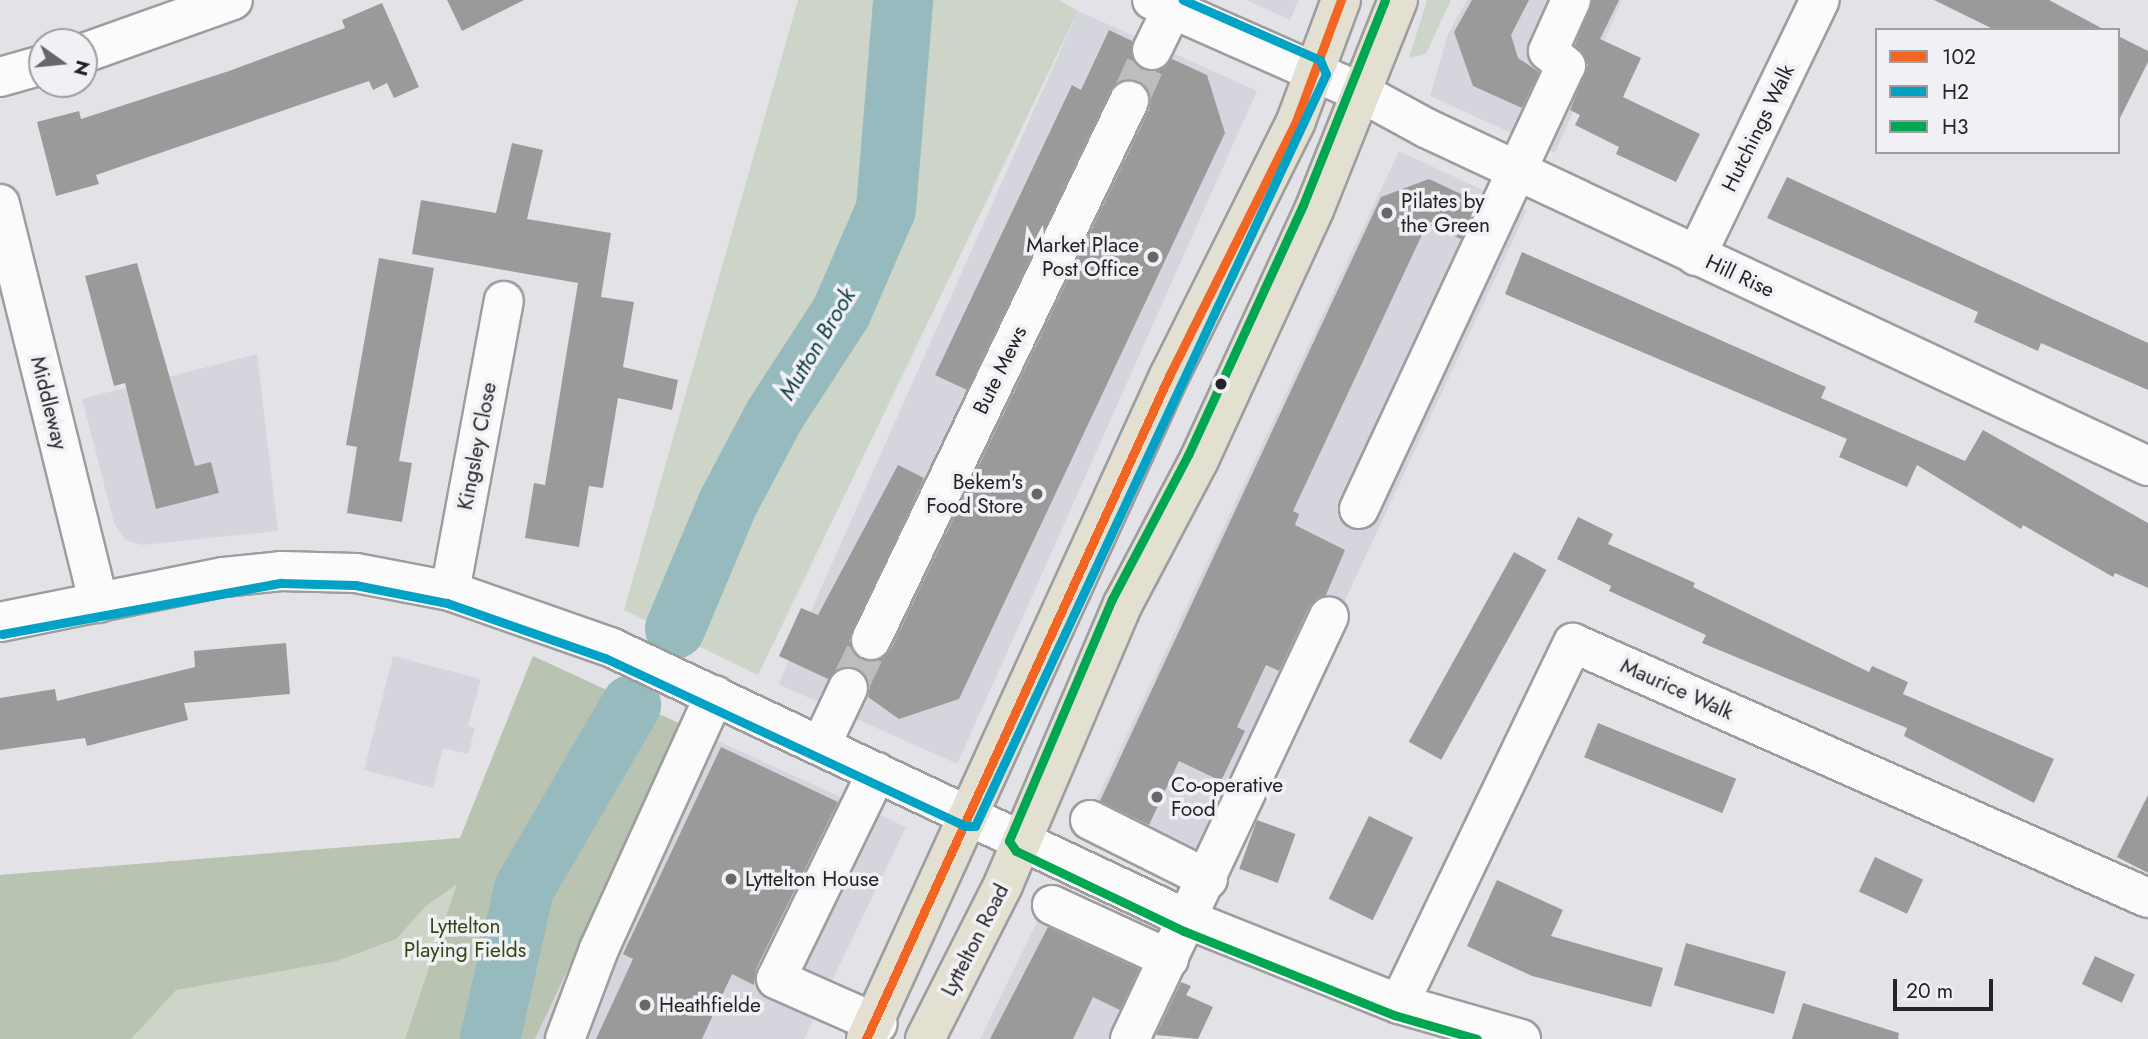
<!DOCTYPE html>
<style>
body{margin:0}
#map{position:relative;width:2148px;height:1039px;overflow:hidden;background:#e3e3e7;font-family:Jost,sans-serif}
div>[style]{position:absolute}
.built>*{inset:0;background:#d5d5dd;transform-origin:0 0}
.green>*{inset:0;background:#ccd5c7}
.forest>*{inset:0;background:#b8c3b1}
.river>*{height:60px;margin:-30px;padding:0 30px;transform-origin:30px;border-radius:30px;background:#97babe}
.building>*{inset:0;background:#9b9a9b;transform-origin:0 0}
.minor-tunnel>*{height:38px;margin-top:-19px;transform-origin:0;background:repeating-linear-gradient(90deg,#bdbdc0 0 38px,transparent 0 57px)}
.roads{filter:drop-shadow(2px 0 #9d9d9f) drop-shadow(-2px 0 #9d9d9f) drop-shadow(0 2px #9d9d9f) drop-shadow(0 -2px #9d9d9f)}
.minor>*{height:38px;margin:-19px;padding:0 19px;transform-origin:19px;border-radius:19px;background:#fbfbfb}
.highway>*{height:38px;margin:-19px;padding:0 19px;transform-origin:19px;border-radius:19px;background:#e4e0d1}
.bus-1>*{height:9px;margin:-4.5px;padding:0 4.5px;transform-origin:4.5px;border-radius:4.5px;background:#f26522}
.bus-2>*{height:9px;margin:-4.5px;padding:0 4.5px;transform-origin:4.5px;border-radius:4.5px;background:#02a2c6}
.bus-3>*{height:9px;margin:-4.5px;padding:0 4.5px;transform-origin:4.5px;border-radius:4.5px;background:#00a651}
.dots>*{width:19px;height:19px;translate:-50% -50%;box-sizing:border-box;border:4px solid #f0f0f5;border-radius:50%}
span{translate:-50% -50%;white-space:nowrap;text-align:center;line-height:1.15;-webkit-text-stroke:7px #f0f0f5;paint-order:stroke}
.street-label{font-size:21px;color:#242426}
.poi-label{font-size:21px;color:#242426}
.left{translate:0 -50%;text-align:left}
.right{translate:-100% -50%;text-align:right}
.park-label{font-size:21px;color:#304914}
.water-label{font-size:23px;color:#124145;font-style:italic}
.legend{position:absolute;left:1875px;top:28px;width:245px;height:126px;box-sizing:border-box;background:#f0f0f5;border:2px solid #9e9ea2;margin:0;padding:9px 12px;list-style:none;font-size:21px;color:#242426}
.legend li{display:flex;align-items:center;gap:14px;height:35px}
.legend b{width:35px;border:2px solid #9e9ea2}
.north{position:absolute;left:28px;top:28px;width:70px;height:70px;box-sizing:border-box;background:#f0f0f5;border:2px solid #9e9ea2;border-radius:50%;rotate:105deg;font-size:19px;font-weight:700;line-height:28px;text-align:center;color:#242426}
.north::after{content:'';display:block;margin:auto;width:24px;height:32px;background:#67676a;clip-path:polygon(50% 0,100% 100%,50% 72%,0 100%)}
.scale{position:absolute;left:1893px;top:979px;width:100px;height:32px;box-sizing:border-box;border:4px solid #242426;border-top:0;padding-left:9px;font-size:21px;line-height:24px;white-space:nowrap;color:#242426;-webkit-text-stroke:5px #f0f0f5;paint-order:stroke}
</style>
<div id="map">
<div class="built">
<div style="clip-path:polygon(1246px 0,1299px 0,1290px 20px)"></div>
<div style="clip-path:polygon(1467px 0,1622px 0,1555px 153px,1430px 96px,1448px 34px)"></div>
<div style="left:1078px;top:11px;width:196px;height:737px;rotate:24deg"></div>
<div style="left:1399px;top:151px;width:141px;height:750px;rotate:25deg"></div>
<div style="clip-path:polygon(257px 354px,278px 531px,142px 545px,125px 540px,114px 523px,82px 399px)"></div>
<div style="clip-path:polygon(393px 656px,481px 679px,468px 726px,475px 728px,468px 754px,443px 748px,433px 788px,364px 770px)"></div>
<div style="clip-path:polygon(683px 725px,906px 827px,804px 1039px,535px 1039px)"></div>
<div style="clip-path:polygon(1049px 897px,1165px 953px,1122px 1039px,980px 1039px)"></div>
</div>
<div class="green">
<div style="clip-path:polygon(798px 0,1059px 0,1078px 11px,758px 675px,624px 610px)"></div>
<div style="clip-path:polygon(1427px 0,1451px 0,1426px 54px,1409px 58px)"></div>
<div style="clip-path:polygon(533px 656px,535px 1039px,0 1039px,0 875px,460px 838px)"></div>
</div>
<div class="forest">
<div style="clip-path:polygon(533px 656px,683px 725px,535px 1039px,405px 1039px,457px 884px,426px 906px,396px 939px,337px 961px,176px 990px,131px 1039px,0 1039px,0 875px,460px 838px)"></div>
</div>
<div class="river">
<div style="left:675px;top:629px;width:137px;rotate:-67.2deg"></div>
<div style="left:728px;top:503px;width:98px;rotate:-62.1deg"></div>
<div style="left:774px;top:416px;width:123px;rotate:-57deg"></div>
<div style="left:841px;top:313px;width:113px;rotate:-66.6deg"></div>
<div style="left:886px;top:209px;width:210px;rotate:-85.3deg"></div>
<div style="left:490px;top:1039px;width:154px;rotate:-77.2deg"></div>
<div style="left:524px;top:889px;width:213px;rotate:-59.8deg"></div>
</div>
<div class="building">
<div style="clip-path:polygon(447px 0,524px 0,462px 31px)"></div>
<div style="clip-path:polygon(1472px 0,1529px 0,1511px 35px,1518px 58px,1539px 72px,1522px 108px,1473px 86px,1454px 32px)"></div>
<div style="clip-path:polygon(1592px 0,1619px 0,1600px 39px,1641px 58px,1623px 97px,1700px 134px,1676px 182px,1616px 154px,1619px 147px,1575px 125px,1580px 115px,1570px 110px,1588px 65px,1575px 45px)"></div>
<div style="clip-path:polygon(1934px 0,2049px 0,2105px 30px,1995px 30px)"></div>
<div style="clip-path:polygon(382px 3px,419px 87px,394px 98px,387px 83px,373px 90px,369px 81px,96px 175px,99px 184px,56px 196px,37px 122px,79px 111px,81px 119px,229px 71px,345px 28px,342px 20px)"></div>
<div style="clip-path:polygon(1109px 30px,1132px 41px,1134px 62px,1143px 70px,1164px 68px,1172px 59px,1207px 75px,1225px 133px,959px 699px,899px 719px,868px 697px,870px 686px,858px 669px,846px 666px,828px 679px,779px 656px,801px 608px,818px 615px,898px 465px,924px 478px,849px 641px,862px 660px,883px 658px,891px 649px,1149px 110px,1151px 99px,1139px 82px,1127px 79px,1110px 91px,967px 390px,935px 375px,1072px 85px,1081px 90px)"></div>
<div style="clip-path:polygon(2118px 36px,2148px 51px,2148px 62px,2118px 122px)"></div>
<div style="clip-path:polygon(512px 143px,543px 150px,527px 219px,611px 233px,601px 297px,634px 302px,623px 367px,678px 380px,672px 410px,618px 398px,603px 488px,589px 486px,579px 547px,525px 538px,534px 483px,545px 485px,578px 283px,412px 254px,421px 200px,496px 213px)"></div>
<div style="clip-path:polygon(1787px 177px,2148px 343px,2148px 390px,2041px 343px,2038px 351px,1974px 322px,1978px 312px,1767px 218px)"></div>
<div style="clip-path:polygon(1429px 179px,1478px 202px,1461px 239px,1427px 224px,1293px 511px,1299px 514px,1295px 525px,1345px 550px,1326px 595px,1309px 607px,1279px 671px,1266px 665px,1237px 727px,1245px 731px,1221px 781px,1179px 761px,1149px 825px,1100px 801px,1381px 197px)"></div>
<div style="clip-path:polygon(1522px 252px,1826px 387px,1821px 398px,1965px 461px,1983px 430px,2148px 523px,2148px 588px,2115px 573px,2113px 577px,2023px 525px,2021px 529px,1917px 465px,1907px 487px,1839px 457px,1847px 439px,1505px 294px)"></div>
<div style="clip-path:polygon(379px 258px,434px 268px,399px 461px,412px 463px,402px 522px,347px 513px,357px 447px,346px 445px)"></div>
<div style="clip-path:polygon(137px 263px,195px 466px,211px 462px,219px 493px,156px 509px,125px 383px,114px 386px,85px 276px)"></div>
<div style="clip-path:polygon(1578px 517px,1613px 534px,1608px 544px,1695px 583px,1693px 587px,1869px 672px,1872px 666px,1908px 682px,1903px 694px,2054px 759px,2034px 803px,1904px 736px,1907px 728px,1702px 643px,1706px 635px,1609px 591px,1611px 586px,1557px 559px)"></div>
<div style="left:1514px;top:552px;width:37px;height:217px;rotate:29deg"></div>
<div style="clip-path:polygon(286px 643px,290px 694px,184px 703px,188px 720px,87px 746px,85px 738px,0 750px,0 698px,55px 689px,57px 701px,195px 667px,194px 651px)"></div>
<div style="left:1598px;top:723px;width:149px;height:37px;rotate:22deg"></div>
<div style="clip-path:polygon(721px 747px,838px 802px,756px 969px,754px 985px,732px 974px,702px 1039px,596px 1039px,633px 959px,623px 954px)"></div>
<div style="clip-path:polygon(2148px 795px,2148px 873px,2117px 857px)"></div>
<div style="left:1369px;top:816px;width:49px;height:92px;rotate:26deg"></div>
<div style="left:1257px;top:820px;width:41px;height:52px;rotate:20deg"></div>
<div style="left:1875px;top:857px;width:53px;height:38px;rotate:25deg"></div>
<div style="clip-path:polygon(1497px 880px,1563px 910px,1551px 936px,1663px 968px,1651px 1007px,1532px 976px,1467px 946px)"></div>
<div style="clip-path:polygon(1048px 927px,1139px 969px,1120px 1010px,1093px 997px,1073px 1039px,990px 1039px)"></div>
<div style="left:1686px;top:943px;width:104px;height:44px;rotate:16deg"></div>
<div style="left:2095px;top:956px;width:44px;height:31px;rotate:25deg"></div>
<div style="clip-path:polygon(1181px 982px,1191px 986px,1186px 995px,1213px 1007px,1198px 1039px,1156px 1035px)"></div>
<div style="clip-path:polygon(1803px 1003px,1899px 1033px,1898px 1039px,1792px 1039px)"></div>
</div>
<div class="minor-tunnel">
<div style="left:1129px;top:101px;width:56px;rotate:-65.7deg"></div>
<div style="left:848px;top:688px;width:53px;rotate:-64.4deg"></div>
</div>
<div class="roads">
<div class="minor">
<div style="left:1152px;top:0;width:227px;rotate:23.9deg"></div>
<div style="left:1360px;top:92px;width:75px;rotate:28.6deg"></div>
<div style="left:1426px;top:128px;width:797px;rotate:25.09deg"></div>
<div style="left:1152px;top:50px;width:46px;rotate:-64deg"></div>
<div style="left:84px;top:53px;width:158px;rotate:-19.6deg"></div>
<div style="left:0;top:77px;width:44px;rotate:-15.9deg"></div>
<div style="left:0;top:204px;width:411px;rotate:76.1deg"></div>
<div style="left:1696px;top:256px;width:284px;rotate:-64.2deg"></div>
<div style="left:1359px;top:509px;width:489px;rotate:-65deg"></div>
<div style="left:1566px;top:66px;width:23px;rotate:-140deg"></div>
<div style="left:1548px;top:51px;width:56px;rotate:-65.7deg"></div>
<div style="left:450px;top:591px;width:295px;rotate:-79.5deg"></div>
<div style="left:0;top:622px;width:228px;rotate:-11.4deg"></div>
<div style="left:224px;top:577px;width:57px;rotate:-6deg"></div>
<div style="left:281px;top:571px;width:75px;rotate:1.5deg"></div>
<div style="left:356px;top:573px;width:96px;rotate:10.8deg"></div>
<div style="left:450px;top:591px;width:170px;rotate:19.3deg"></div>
<div style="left:610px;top:647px;width:640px;rotate:25.24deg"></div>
<div style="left:1189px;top:920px;width:226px;rotate:21.8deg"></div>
<div style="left:1399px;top:1004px;width:127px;rotate:16deg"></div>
<div style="left:871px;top:640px;width:598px;rotate:-64.42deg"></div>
<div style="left:821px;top:745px;width:63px;rotate:-64.7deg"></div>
<div style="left:877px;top:772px;width:230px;rotate:116deg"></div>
<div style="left:776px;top:979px;width:111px;rotate:23.8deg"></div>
<div style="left:1090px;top:820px;width:132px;rotate:26.6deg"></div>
<div style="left:1052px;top:905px;width:129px;rotate:24.8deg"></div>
<div style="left:1399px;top:1004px;width:401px;rotate:-64.3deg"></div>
<div style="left:1573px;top:643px;width:629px;rotate:23.92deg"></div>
<div style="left:565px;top:1039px;width:96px;rotate:-69.3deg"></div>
<div style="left:599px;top:949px;width:279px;rotate:-65.5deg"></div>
<div style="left:1130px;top:1039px;width:467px;rotate:-64.8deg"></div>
</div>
<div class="highway">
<div style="left:866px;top:1039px;width:729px;rotate:-65.44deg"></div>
<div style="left:1169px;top:376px;width:285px;rotate:-63.5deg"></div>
<div style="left:1296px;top:121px;width:129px;rotate:-69.6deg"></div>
<div style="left:925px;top:1039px;width:173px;rotate:-63.1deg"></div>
<div style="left:1003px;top:885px;width:306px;rotate:-66.9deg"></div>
<div style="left:1123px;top:604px;width:163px;rotate:-62.2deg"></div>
<div style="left:1199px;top:460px;width:275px;rotate:-65.3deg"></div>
<div style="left:1314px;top:210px;width:226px;rotate:-68.2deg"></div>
</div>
</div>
<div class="bus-1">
<div style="left:866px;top:1039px;width:729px;rotate:-65.44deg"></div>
<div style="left:1169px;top:376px;width:285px;rotate:-63.5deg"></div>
<div style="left:1296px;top:121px;width:129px;rotate:-69.6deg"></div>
</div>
<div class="bus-2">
<div style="left:2px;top:634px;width:284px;rotate:-10.4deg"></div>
<div style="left:281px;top:583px;width:74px;rotate:1.5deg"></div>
<div style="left:355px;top:585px;width:94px;rotate:11.1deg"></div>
<div style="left:447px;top:603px;width:167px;rotate:19.2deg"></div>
<div style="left:605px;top:658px;width:397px;rotate:25deg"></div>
<div style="left:965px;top:826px;width:10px"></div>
<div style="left:975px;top:826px;width:830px;rotate:-64.98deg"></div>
<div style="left:1326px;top:74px;width:15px;rotate:-113deg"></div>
<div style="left:1320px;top:60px;width:150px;rotate:-156.3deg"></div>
</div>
<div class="bus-3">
<div style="left:1385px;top:0;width:221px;rotate:111.8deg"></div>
<div style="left:1303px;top:205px;width:275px;rotate:114.7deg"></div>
<div style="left:1188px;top:455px;width:163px;rotate:117.8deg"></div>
<div style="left:1112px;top:599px;width:263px;rotate:113.1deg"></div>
<div style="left:1009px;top:841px;width:12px;rotate:55deg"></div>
<div style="left:1016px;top:851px;width:186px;rotate:25.5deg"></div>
<div style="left:1184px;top:931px;width:226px;rotate:21.8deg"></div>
<div style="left:1394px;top:1015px;width:86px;rotate:16.1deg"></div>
</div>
<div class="dots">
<div style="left:1387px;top:213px;background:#67676a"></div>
<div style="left:1153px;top:257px;background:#67676a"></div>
<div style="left:1221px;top:384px;background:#242426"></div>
<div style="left:1037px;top:494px;background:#67676a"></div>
<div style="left:1157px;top:797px;background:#67676a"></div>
<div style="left:731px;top:879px;background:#67676a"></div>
<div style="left:645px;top:1005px;background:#67676a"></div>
</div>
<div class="street-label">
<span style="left:1758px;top:128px;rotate:-64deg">Hutchings Walk</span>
<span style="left:1740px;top:276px;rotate:25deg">Hill Rise</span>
<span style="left:1000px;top:370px;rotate:-64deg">Bute Mews</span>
<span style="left:49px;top:403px;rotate:76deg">Middleway</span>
<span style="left:477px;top:446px;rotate:-79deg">Kingsley Close</span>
<span style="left:1677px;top:689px;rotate:24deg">Maurice Walk</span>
<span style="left:975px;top:940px;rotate:-63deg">Lyttelton Road</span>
</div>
<div class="poi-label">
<span class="left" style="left:1401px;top:213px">Pilates by<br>the Green</span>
<span class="right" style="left:1139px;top:257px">Market Place<br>Post Office</span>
<span class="right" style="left:1023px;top:494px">Bekem's<br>Food Store</span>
<span class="left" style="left:1171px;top:797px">Co-operative<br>Food</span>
<span class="left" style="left:745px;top:879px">Lyttelton House</span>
<span class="left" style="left:659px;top:1005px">Heathfielde</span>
</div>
<div class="park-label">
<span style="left:465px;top:938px">Lyttelton<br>Playing Fields</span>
</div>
<div class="water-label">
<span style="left:817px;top:344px;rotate:-59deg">Mutton Brook</span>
</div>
<ul class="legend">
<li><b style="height:9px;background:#f26522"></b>102</li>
<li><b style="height:9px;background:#02a2c6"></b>H2</li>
<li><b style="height:9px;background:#00a651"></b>H3</li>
</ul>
<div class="north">N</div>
<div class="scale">20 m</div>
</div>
